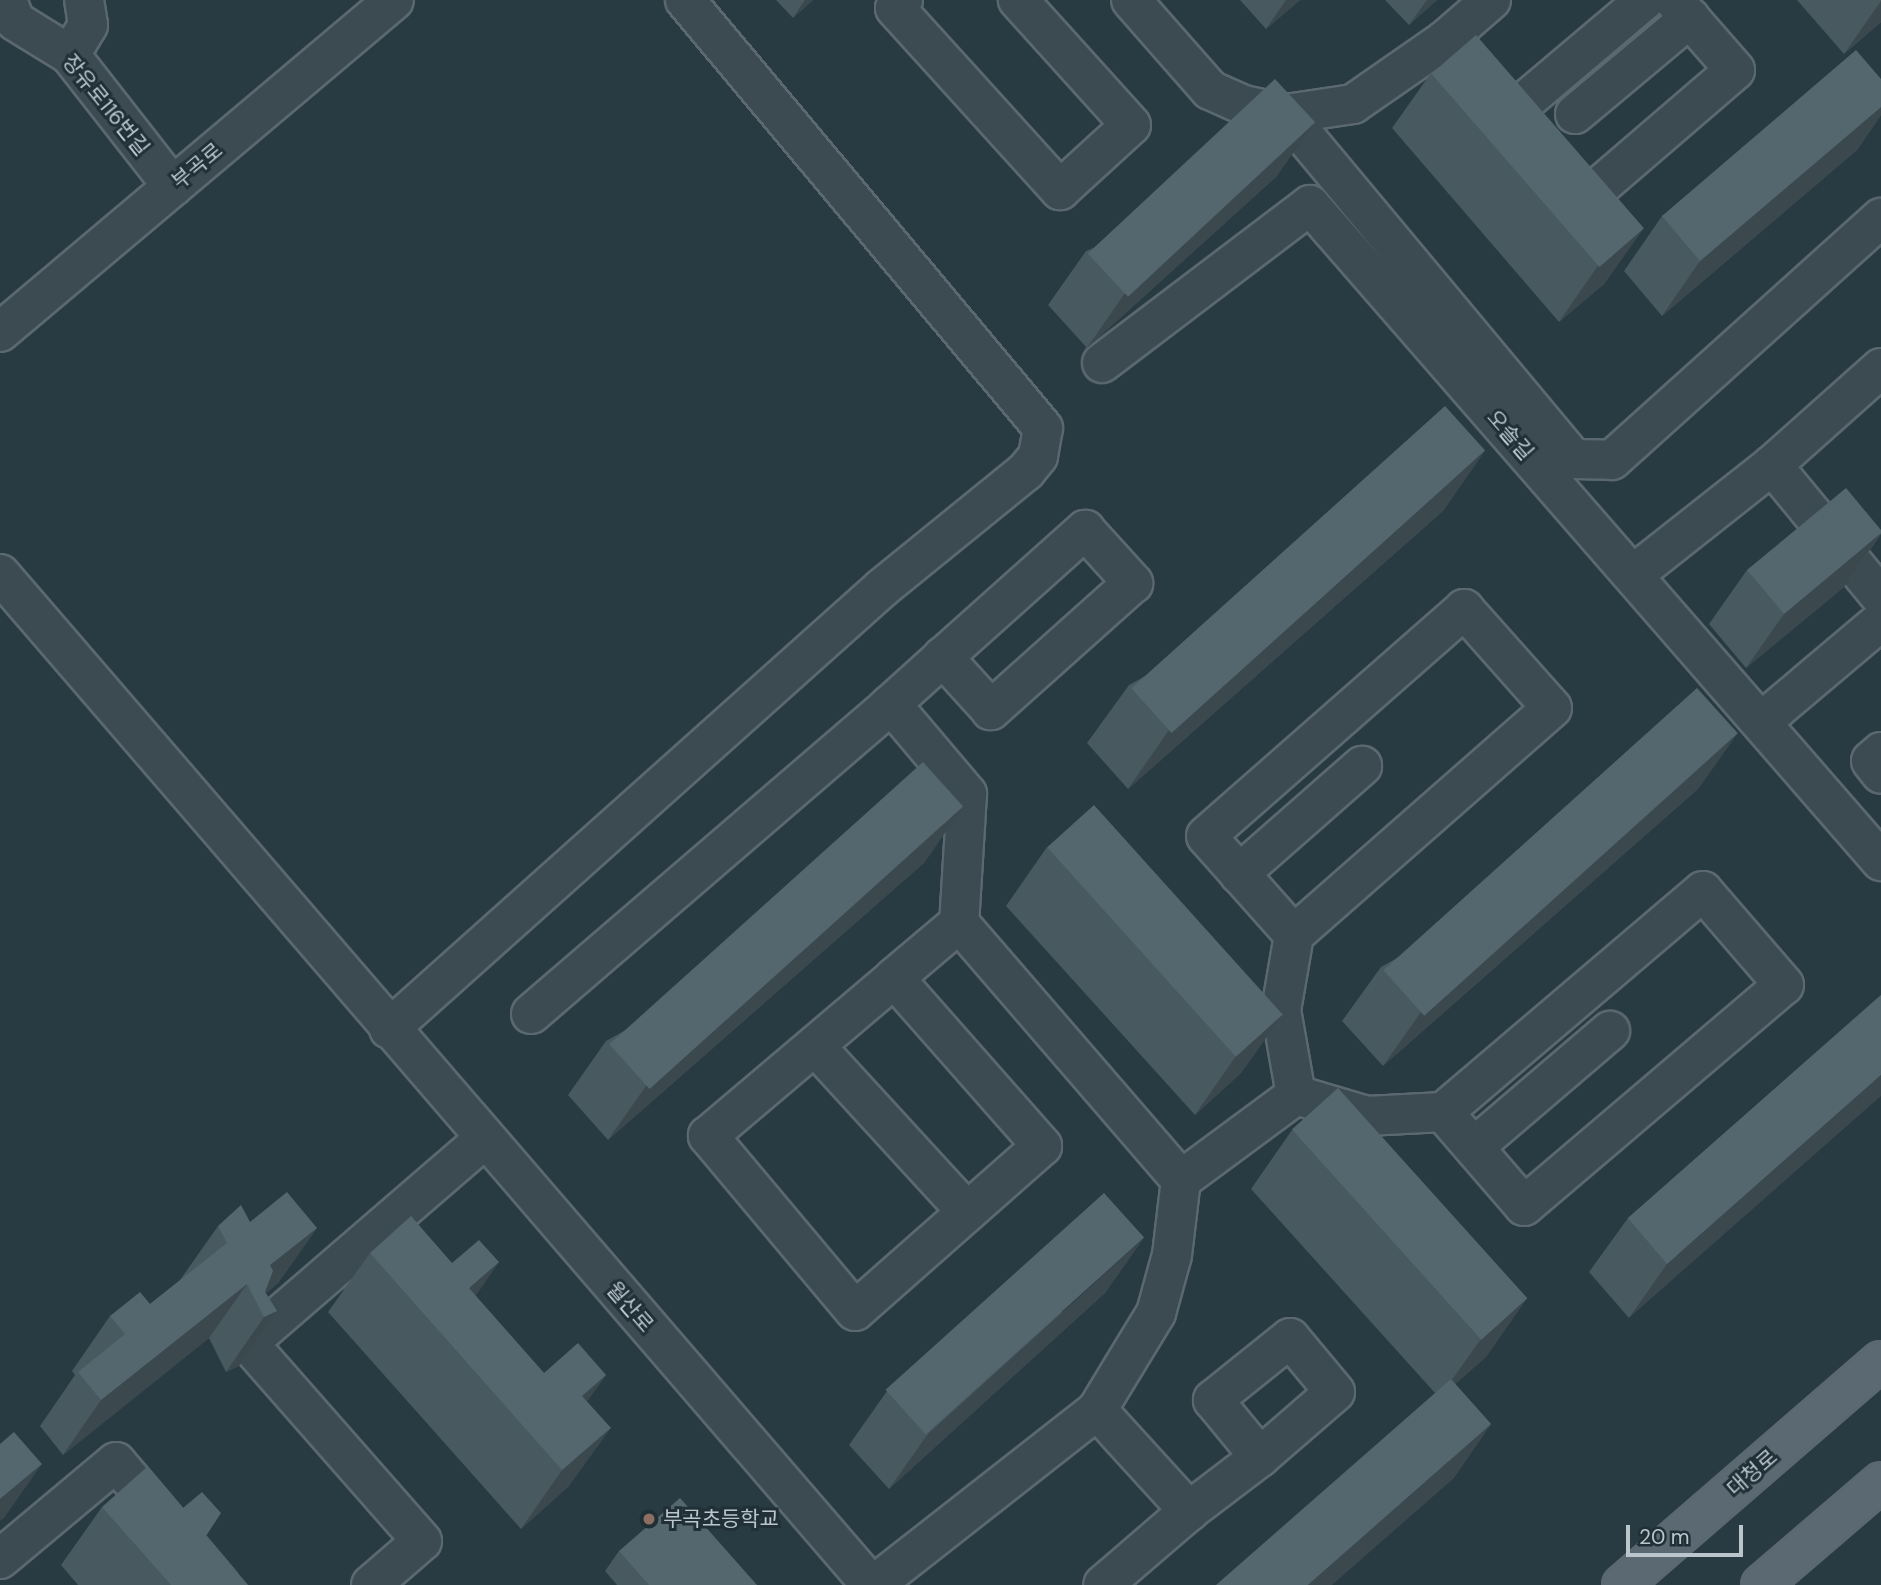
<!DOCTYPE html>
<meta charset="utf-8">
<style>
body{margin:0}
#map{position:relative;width:1881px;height:1585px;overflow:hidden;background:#283a42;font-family:"DM Sans","Noto Sans KR",sans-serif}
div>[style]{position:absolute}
.roads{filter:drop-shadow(2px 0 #5b686f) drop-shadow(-2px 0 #5b686f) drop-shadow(0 2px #5b686f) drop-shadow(0 -2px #5b686f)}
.minor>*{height:38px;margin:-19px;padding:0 19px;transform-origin:19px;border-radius:19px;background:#3c4b52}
.major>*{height:38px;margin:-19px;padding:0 19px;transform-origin:19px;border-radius:19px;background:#5b6a72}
.wall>*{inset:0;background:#48595f}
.shaded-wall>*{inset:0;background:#3b484e}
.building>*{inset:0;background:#54676f;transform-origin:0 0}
.dots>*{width:19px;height:19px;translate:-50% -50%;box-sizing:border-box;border:4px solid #213037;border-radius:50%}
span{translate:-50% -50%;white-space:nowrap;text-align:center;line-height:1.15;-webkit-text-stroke:6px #213037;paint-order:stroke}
.street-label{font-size:21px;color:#bac5cc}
.poi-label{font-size:21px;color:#bac5cc}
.left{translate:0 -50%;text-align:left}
.scale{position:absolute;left:1626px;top:1525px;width:117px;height:32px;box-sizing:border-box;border:4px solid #bac5cc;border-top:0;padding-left:9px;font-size:21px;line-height:24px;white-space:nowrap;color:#bac5cc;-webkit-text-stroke:5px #213037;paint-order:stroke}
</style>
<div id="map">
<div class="roads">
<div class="minor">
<div style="left:7px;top:0;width:22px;rotate:69deg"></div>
<div style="left:15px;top:21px;width:65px;rotate:31.7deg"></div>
<div style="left:70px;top:55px;width:167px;rotate:52deg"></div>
<div style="left:903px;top:0;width:11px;rotate:135deg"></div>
<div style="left:895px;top:8px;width:246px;rotate:47.8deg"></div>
<div style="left:1060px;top:190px;width:96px;rotate:-42.5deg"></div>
<div style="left:1131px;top:125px;width:169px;rotate:-132.1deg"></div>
<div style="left:1131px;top:0;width:120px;rotate:48.7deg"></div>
<div style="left:1210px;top:90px;width:37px;rotate:24deg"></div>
<div style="left:1244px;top:105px;width:43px;rotate:12.1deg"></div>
<div style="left:1286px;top:114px;width:449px;rotate:50.2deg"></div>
<div style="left:1573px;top:459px;width:39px;rotate:1deg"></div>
<div style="left:1612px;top:460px;width:362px;rotate:-42deg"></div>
<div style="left:1445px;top:40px;width:67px;rotate:49.2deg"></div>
<div style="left:70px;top:55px;width:35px;rotate:-59deg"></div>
<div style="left:88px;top:25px;width:25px;rotate:-99deg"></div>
<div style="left:1286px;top:114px;width:68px;rotate:-8.5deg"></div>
<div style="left:1353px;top:104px;width:112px;rotate:-34.8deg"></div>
<div style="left:1445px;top:40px;width:61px;rotate:-41deg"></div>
<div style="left:1510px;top:114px;width:177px;rotate:-40.2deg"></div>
<div style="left:1575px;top:114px;width:150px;rotate:-39.9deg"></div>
<div style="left:1566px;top:179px;width:28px;rotate:49deg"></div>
<div style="left:1584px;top:200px;width:199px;rotate:-40.7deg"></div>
<div style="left:1735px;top:70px;width:93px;rotate:-131.1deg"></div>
<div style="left:0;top:332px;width:515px;rotate:-40.12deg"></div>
<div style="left:1102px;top:363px;width:261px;rotate:-37.2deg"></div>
<div style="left:1310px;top:205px;width:870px;rotate:48.96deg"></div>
<div style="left:1881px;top:368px;width:146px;rotate:138.3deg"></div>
<div style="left:1772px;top:465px;width:171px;rotate:50.5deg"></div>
<div style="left:1643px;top:567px;width:164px;rotate:-38.3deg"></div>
<div style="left:0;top:574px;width:1334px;rotate:49.25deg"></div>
<div style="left:891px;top:704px;width:70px;rotate:-42.1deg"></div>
<div style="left:943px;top:657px;width:191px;rotate:-41.8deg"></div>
<div style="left:1085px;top:530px;width:72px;rotate:47.8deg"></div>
<div style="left:1133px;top:583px;width:191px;rotate:138.2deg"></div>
<div style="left:991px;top:710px;width:72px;rotate:-132.2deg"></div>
<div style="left:1772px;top:713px;width:143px;rotate:-40.2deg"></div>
<div style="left:1881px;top:752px;width:13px;rotate:138deg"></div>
<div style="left:1871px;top:761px;width:16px;rotate:52deg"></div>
<div style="left:1239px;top:874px;width:164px;rotate:-41.3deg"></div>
<div style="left:1294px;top:935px;width:132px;rotate:-131.6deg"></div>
<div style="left:1206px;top:836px;width:344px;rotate:-41.3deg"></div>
<div style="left:1464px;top:609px;width:132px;rotate:48.4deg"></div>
<div style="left:1552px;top:708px;width:344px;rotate:138.7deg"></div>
<div style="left:1294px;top:935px;width:76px;rotate:99.8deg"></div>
<div style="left:1281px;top:1010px;width:86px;rotate:80deg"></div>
<div style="left:894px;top:978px;width:224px;rotate:48.6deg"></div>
<div style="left:1042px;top:1146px;width:249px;rotate:138.6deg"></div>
<div style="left:855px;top:1311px;width:229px;rotate:-130deg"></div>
<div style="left:708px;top:1136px;width:244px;rotate:-40.3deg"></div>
<div style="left:531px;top:1014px;width:475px;rotate:-40.7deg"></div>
<div style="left:891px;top:704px;width:118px;rotate:49.8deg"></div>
<div style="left:967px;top:794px;width:129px;rotate:93.5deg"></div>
<div style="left:389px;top:1029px;width:661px;rotate:-41.81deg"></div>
<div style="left:882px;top:588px;width:186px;rotate:-39.1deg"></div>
<div style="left:1026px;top:471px;width:19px;rotate:-51deg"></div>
<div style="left:1038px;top:456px;width:28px;rotate:-80deg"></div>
<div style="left:1043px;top:428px;width:558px;rotate:-129.91deg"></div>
<div style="left:815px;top:1046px;width:225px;rotate:47.5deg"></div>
<div style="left:1474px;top:1147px;width:179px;rotate:-40.5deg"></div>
<div style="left:1181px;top:1180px;width:143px;rotate:-36.5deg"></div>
<div style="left:1296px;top:1095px;width:74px;rotate:16.5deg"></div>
<div style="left:1367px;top:1116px;width:76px;rotate:-3deg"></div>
<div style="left:1443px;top:1112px;width:124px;rotate:49.2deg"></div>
<div style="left:1524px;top:1206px;width:341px;rotate:-40.4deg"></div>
<div style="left:1784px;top:985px;width:124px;rotate:-130.8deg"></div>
<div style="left:1703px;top:891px;width:341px;rotate:139.6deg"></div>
<div style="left:1097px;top:1410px;width:137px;rotate:47.7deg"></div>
<div style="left:1189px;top:1511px;width:113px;rotate:139.3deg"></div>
<div style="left:1189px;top:1511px;width:89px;rotate:-37.3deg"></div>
<div style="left:1260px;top:1457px;width:99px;rotate:-40.9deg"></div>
<div style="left:1335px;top:1392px;width:70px;rotate:-129.8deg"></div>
<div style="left:1290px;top:1338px;width:99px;rotate:141.2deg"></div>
<div style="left:1213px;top:1400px;width:74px;rotate:50.5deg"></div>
<div style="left:0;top:1559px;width:151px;rotate:-39.9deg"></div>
<div style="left:116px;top:1462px;width:161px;rotate:49.8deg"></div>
<div style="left:371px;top:1585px;width:67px;rotate:-40.8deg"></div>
<div style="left:422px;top:1541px;width:264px;rotate:-131.3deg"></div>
<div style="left:248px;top:1343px;width:312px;rotate:-40.8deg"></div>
<div style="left:874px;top:1585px;width:283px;rotate:-38.1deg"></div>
<div style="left:1097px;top:1410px;width:114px;rotate:-58.7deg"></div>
<div style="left:1156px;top:1313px;width:60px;rotate:-74.6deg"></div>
<div style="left:1172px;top:1255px;width:76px;rotate:-83.2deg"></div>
<div style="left:1181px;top:1180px;width:340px;rotate:-130.8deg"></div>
<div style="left:959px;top:923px;width:85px;rotate:139.8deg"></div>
</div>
<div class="major">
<div style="left:1622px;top:1585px;width:342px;rotate:-40.9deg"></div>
<div style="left:1761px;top:1585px;width:158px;rotate:-40.6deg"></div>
</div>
</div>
<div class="wall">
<div style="clip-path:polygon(776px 0,813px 0,793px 18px)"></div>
<div style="clip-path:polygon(1240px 0,1300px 0,1266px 29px)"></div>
<div style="clip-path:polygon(1385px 0,1437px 0,1409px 25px)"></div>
<div style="clip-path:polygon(1797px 0,1881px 0,1881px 22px,1844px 54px)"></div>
<div style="clip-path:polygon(1431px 73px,1643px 229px,1604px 284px,1559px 322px,1392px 128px)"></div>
<div style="clip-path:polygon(1881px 79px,1881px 115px,1857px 150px,1662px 316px,1624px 271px,1662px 216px)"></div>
<div style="clip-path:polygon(1277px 176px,1087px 348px,1048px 305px,1086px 251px)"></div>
<div style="clip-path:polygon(1444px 510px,1128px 789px,1087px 743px,1129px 685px)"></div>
<div style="clip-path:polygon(1881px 530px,1881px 534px,1844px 587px,1746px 668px,1709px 624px,1747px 570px)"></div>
<div style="clip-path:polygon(1699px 788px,1383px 1066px,1342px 1021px,1381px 967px)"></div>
<div style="clip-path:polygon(1047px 847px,1283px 1014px,1241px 1073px,1195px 1115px,1006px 906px)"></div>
<div style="clip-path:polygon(925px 862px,608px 1140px,568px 1095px,606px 1041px)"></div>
<div style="clip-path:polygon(1881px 995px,1629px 1318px,1589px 1272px,1628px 1218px)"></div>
<div style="clip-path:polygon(1292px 1130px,1527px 1298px,1486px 1357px,1455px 1384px,1491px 1424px,1453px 1479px,1435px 1393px,1251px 1189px)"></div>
<div style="clip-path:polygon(250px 1222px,317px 1228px,278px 1283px,266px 1293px,277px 1311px,239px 1366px,226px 1372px,209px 1338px,63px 1455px,40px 1426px,75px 1375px,72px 1371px,110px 1316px,150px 1304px,180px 1280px,218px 1226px)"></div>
<div style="clip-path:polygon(370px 1253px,452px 1263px,499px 1262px,475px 1296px,544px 1373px,606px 1375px,587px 1401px,569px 1486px,521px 1529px,328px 1312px)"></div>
<div style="clip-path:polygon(1106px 1292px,889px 1489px,849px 1445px,887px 1391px)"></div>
<div style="clip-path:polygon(102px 1507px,206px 1536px,248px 1585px,78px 1585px,61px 1565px)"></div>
<div style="clip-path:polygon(619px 1551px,757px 1585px,617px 1585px,605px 1571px)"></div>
</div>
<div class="shaded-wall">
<div style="clip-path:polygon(805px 0,813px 0,793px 18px)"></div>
<div style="clip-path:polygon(1286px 0,1300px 0,1266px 29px)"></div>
<div style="clip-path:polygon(1427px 0,1437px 0,1409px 25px)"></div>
<div style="clip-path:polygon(1881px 1px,1881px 22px,1844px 54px)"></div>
<div style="clip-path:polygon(1881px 107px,1881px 115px,1857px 150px,1662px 316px,1700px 261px)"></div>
<div style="clip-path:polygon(1315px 122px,1277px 176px,1087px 348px,1125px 293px)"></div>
<div style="clip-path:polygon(1643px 229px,1604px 284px,1559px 322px,1597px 267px)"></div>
<div style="clip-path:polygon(1485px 451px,1444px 510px,1128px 789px,1169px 730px)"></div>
<div style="clip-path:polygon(1881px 533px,1844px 587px,1746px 668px,1784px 614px)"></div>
<div style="clip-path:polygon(1738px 733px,1699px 788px,1383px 1066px,1421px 1012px)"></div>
<div style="clip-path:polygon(963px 807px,925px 862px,608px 1140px,646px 1086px)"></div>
<div style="clip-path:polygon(1283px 1014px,1241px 1073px,1195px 1115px,1236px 1056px)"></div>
<div style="clip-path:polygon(1881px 1075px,1881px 1096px,1629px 1318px,1667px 1264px)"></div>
<div style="clip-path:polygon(317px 1228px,278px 1283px,256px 1301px,270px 1265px)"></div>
<div style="clip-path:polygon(1144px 1238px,1106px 1292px,889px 1489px,928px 1434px)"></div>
<div style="clip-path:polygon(499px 1262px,458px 1321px,469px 1288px)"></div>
<div style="clip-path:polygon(247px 1284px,209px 1338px,63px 1455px,101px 1400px)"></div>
<div style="clip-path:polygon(1527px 1298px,1486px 1357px,1439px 1398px,1481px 1339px)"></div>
<div style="clip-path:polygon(277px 1311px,239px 1366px,226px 1372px,264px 1317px)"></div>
<div style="clip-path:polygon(606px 1375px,565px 1433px,582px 1396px)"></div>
<div style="clip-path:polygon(1491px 1424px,1453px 1479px,1332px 1585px,1308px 1585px)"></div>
<div style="clip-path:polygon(611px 1428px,569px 1486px,521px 1529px,562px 1470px)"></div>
<div style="clip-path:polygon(42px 1464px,4px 1518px,0 1521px,0 1499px)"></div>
</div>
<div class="building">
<div style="left:1476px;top:35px;width:256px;height:59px;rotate:49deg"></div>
<div style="clip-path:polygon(1856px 50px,1881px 79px,1881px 107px,1700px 261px,1662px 216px)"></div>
<div style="left:1275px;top:79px;width:59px;height:256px;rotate:47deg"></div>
<div style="left:1445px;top:406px;width:60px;height:422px;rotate:48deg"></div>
<div style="clip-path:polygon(1846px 488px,1881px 530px,1881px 533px,1784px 614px,1747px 570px)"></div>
<div style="left:1697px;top:688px;width:61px;height:422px;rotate:48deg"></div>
<div style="left:923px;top:762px;width:60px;height:422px;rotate:48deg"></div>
<div style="left:1094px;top:805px;width:282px;height:63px;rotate:48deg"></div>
<div style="clip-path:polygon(1881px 995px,1881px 1075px,1667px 1264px,1628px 1218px)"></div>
<div style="left:1338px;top:1088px;width:283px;height:62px;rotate:48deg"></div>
<div style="clip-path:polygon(287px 1192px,317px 1228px,270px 1265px,273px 1271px,265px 1292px,277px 1311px,264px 1317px,247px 1284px,101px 1400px,78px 1372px,125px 1334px,110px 1316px,140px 1292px,150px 1304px,227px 1243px,218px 1226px,241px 1205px,250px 1222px)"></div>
<div style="left:1104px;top:1193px;width:60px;height:294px;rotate:48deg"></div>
<div style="clip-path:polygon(411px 1216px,452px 1263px,479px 1240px,499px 1262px,469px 1288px,544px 1373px,578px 1343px,606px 1375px,582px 1396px,611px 1428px,562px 1470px,370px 1253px)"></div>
<div style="clip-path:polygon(1451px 1379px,1491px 1424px,1308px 1585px,1216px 1585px)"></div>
<div style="clip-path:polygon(14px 1432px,42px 1464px,0 1499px,0 1444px)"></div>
<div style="clip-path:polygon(147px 1467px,183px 1508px,202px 1492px,221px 1513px,206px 1536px,248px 1585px,171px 1585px,102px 1507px)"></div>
<div style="clip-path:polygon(680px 1498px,757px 1585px,649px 1585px,619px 1551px)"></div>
</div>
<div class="dots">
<div style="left:649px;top:1519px;background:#8d6e63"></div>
</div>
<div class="street-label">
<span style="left:106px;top:105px;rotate:51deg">장유로116번길</span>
<span style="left:197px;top:166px;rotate:-40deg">부곡로</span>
<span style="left:1510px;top:435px;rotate:49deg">오솔길</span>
<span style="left:630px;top:1307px;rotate:49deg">월산로</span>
<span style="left:1752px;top:1473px;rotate:-41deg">대청로</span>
</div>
<div class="poi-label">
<span class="left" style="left:663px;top:1519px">부곡초등학교</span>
</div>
<div class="scale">20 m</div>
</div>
